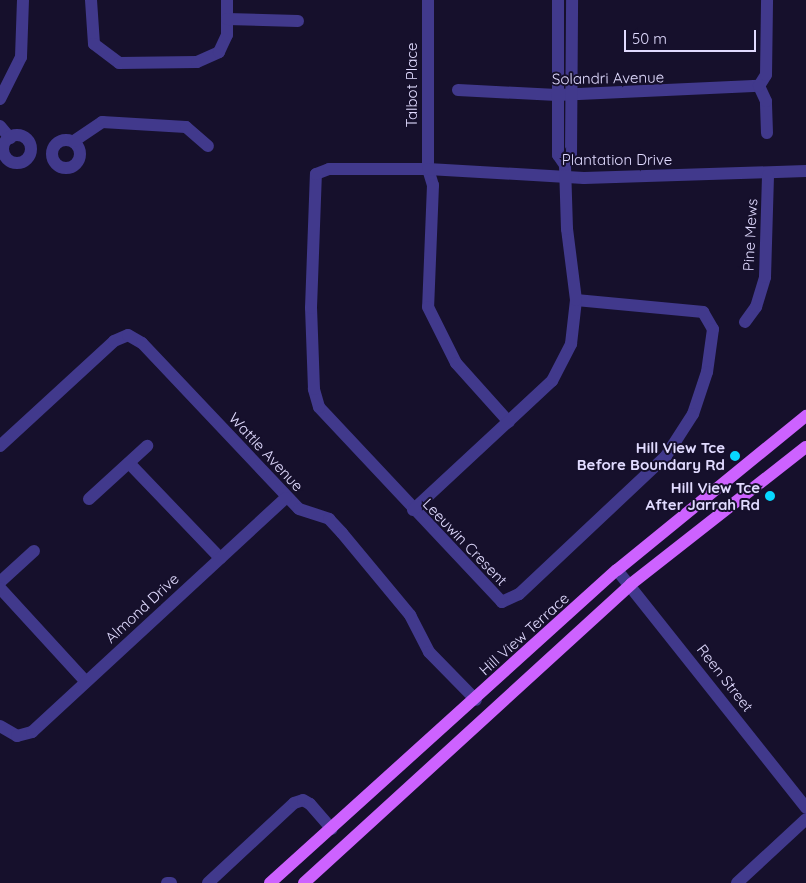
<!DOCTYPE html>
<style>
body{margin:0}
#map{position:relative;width:806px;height:883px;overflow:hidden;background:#16102c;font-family:Quicksand,sans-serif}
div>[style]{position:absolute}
.minor>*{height:12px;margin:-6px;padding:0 6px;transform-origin:6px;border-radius:6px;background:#41398c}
.minor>.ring{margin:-6px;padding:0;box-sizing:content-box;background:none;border:12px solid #41398c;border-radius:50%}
.major>*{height:12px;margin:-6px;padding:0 6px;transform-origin:6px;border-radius:6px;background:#cd62ff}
.dots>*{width:14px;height:14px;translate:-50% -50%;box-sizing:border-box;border:2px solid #16102c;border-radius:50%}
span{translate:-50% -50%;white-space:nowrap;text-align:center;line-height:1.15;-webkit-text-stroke:4px #16102c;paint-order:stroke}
.street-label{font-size:15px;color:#e1dbff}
.poi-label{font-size:15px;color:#e1dbff;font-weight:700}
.right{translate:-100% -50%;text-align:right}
.scale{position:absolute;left:624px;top:30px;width:132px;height:22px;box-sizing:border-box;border:2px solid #e1dbff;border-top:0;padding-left:6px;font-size:15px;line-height:18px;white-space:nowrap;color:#e1dbff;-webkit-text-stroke:4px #16102c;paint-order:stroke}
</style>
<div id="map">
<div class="minor">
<div style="left:91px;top:0;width:44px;rotate:86.1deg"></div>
<div style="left:94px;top:44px;width:31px;rotate:37deg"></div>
<div style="left:119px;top:63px;width:78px;rotate:-0.7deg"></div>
<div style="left:197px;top:62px;width:24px;rotate:-24deg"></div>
<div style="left:219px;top:52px;width:19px;rotate:-65deg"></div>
<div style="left:227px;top:35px;width:35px;rotate:-90deg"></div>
<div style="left:428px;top:0;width:169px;rotate:90deg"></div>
<div style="left:428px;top:169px;width:17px;rotate:73deg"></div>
<div style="left:433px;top:185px;width:122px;rotate:92.3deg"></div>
<div style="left:428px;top:307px;width:63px;rotate:63.4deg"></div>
<div style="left:456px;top:363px;width:79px;rotate:48.1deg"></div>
<div style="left:227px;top:19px;width:71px;rotate:1.6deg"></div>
<div style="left:458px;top:90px;width:99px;rotate:2.9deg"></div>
<div style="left:557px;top:95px;width:202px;rotate:-2.6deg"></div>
<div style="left:0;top:99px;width:47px;rotate:-63.4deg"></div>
<div style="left:21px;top:57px;width:57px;rotate:-88deg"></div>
<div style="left:0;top:126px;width:16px;rotate:50deg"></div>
<div style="left:767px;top:133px;width:32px;rotate:-92deg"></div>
<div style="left:766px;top:101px;width:17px;rotate:-115deg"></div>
<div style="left:759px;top:86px;width:13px;rotate:-58deg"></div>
<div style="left:766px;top:75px;width:75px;rotate:-89.2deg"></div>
<div class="ring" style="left:3px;top:135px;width:16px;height:16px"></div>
<div class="ring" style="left:52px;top:140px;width:16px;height:16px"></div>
<div style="left:74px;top:141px;width:34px;rotate:-34deg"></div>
<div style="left:102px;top:122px;width:84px;rotate:3.4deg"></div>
<div style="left:186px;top:127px;width:29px;rotate:41deg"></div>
<div style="left:565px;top:165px;width:11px;rotate:-56deg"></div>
<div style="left:571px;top:156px;width:156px;rotate:-89.6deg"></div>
<div style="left:576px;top:300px;width:128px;rotate:5.4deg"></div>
<div style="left:703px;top:312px;width:20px;rotate:60deg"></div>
<div style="left:713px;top:329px;width:43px;rotate:97.9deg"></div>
<div style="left:707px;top:372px;width:44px;rotate:108.4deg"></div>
<div style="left:693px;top:414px;width:50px;rotate:122.7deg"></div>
<div style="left:666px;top:456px;width:202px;rotate:136.8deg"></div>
<div style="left:519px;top:594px;width:19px;rotate:155deg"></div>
<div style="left:502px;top:602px;width:267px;rotate:-133.2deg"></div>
<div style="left:319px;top:407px;width:19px;rotate:-106deg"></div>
<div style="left:314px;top:389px;width:81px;rotate:-92.1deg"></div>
<div style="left:311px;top:308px;width:134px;rotate:-87.9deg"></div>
<div style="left:316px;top:174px;width:14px;rotate:-21deg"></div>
<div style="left:329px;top:169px;width:99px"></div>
<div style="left:428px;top:169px;width:156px;rotate:3.3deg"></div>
<div style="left:584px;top:178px;width:222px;rotate:-1.8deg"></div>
<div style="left:745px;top:322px;width:19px;rotate:-54deg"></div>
<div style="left:756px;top:307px;width:31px;rotate:-73deg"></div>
<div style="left:765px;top:277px;width:102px;rotate:-88.3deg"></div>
<div style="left:0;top:446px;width:155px;rotate:-42.6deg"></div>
<div style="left:114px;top:341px;width:15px;rotate:-23deg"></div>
<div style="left:128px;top:335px;width:16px;rotate:30deg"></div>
<div style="left:142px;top:343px;width:228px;rotate:46.6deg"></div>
<div style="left:299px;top:509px;width:32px;rotate:18deg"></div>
<div style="left:329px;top:519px;width:19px;rotate:47deg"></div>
<div style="left:342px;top:533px;width:107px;rotate:50.3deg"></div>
<div style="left:410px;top:615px;width:42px;rotate:62.8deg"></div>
<div style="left:429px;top:652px;width:67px;rotate:45.6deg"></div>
<div style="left:129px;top:463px;width:132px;rotate:46.2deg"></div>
<div style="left:89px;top:499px;width:79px;rotate:-42.4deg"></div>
<div style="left:413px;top:510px;width:190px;rotate:-42.9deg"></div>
<div style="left:552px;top:381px;width:42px;rotate:-62.8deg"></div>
<div style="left:571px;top:344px;width:44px;rotate:-83.5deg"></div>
<div style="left:576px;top:300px;width:72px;rotate:-97.2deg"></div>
<div style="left:567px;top:229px;width:64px;rotate:-91.8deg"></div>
<div style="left:565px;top:165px;width:12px;rotate:-125deg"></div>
<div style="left:558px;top:155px;width:155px;rotate:-90deg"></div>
<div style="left:617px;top:570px;width:304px;rotate:51.5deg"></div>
<div style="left:0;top:582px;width:46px;rotate:-42.4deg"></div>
<div style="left:0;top:588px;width:127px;rotate:47.5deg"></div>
<div style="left:0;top:726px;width:20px;rotate:30deg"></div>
<div style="left:17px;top:736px;width:16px;rotate:-15deg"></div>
<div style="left:32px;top:732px;width:345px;rotate:-42.7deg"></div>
<div style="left:167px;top:883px;width:4px"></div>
<div style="left:208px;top:883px;width:117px;rotate:-42.9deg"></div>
<div style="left:294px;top:803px;width:9px;rotate:-18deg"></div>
<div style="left:303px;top:800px;width:8px;rotate:30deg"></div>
<div style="left:310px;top:804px;width:33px;rotate:49deg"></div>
<div style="left:737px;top:883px;width:94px;rotate:-42.8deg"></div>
</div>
<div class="major">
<div style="left:270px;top:883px;width:467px;rotate:-42.1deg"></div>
<div style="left:617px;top:570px;width:244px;rotate:-39.2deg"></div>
<div style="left:304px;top:883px;width:443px;rotate:-42.4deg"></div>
<div style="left:631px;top:584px;width:222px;rotate:-38.1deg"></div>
</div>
<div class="dots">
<div style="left:735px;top:456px;background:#07d8ff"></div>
<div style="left:770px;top:496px;background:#07d8ff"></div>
</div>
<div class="street-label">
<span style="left:608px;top:78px;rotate:-1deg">Solandri Avenue</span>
<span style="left:412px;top:85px;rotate:-90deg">Talbot Place</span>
<span style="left:617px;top:160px">Plantation Drive</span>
<span style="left:750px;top:235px;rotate:-87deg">Pine Mews</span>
<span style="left:266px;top:452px;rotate:47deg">Wattle Avenue</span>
<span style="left:465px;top:542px;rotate:46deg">Leeuwin Cresent</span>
<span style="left:142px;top:608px;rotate:-43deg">Almond Drive</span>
<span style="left:524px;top:634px;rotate:-42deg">Hill View Terrace</span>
<span style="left:725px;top:678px;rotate:52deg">Reen Street</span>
</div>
<div class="poi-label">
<span class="right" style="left:725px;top:456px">Hill View Tce<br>Before Boundary Rd</span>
<span class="right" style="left:760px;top:496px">Hill View Tce<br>After Jarrah Rd</span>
</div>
<div class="scale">50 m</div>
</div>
